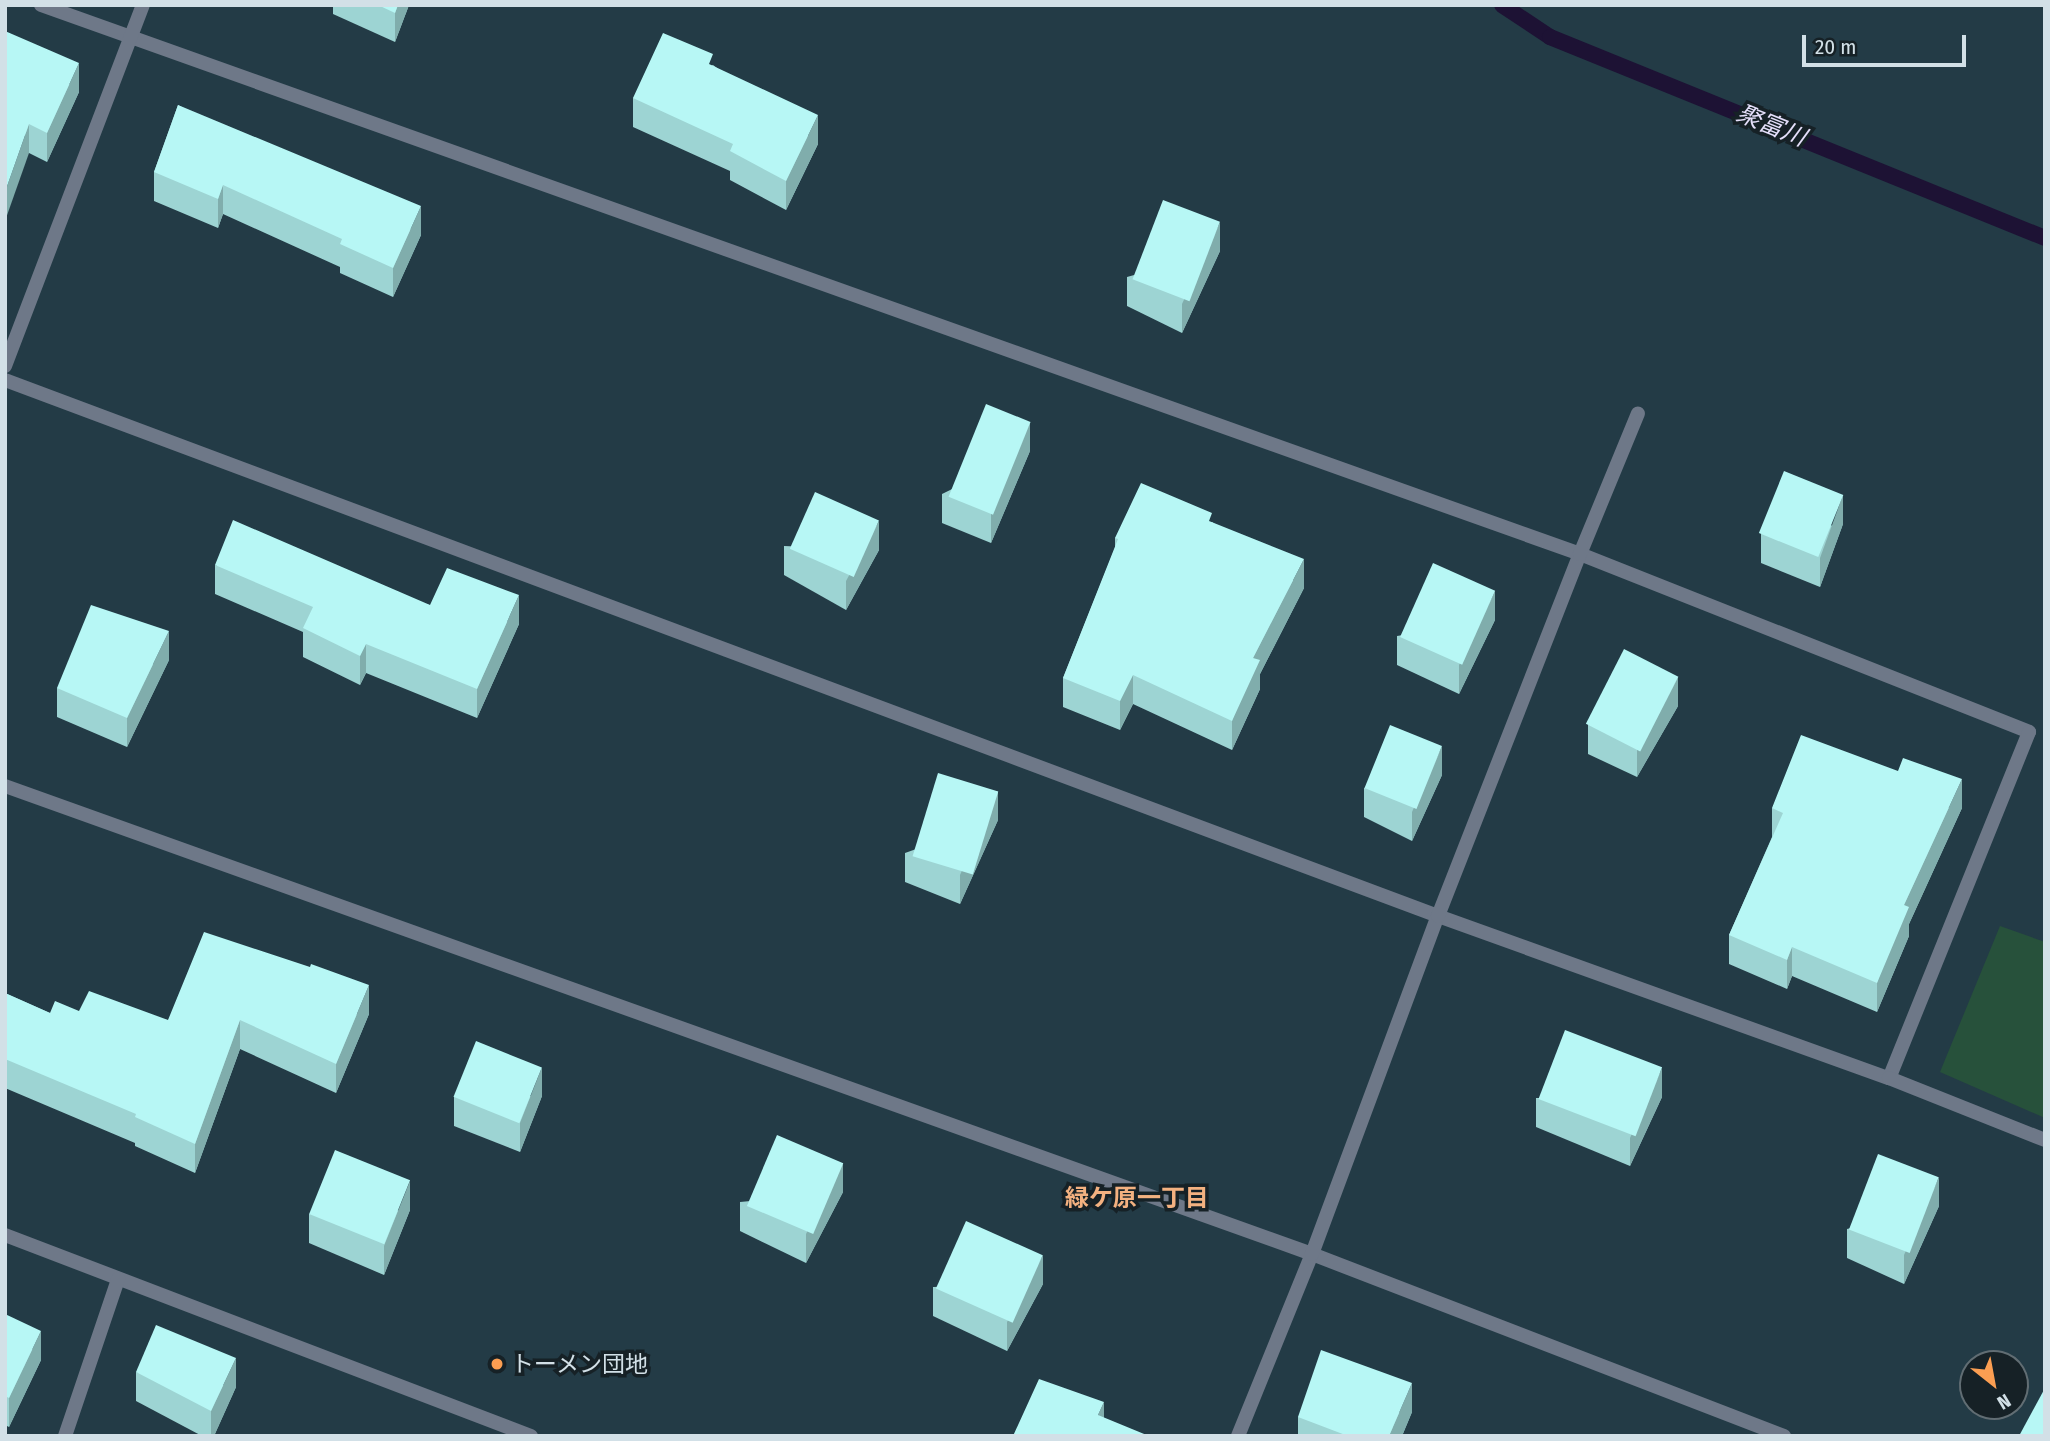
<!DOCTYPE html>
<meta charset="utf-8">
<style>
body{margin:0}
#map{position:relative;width:2050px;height:1441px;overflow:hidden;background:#233b46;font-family:"Fira Sans Condensed","Noto Sans JP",sans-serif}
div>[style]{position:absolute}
.green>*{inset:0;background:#27513b}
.stream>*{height:16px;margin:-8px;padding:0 8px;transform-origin:8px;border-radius:8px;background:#1d1234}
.minor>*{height:14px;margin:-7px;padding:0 7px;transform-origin:7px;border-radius:7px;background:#6e7888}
.wall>*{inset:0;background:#9dd4d3}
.shaded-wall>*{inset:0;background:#80adac}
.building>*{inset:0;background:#b7f7f5;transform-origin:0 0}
.dots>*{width:19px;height:19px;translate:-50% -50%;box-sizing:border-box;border:4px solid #162126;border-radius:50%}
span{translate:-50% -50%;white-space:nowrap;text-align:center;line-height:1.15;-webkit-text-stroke:7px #162126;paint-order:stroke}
.poi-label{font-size:23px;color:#d2e0e7}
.left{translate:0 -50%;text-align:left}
.water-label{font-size:24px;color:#e5dffa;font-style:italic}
.neighbourhood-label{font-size:24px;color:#f3b180;font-weight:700}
.frame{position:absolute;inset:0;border:7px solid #d2e0e7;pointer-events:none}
.north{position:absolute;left:1959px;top:1350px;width:70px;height:70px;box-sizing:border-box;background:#162126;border:2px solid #616d73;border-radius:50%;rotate:149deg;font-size:19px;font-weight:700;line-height:28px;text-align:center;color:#d2e0e7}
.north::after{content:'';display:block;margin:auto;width:24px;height:32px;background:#fb9e52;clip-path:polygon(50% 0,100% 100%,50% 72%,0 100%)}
.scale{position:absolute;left:1802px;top:35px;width:164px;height:32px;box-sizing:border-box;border:4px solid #d2e0e7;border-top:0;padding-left:9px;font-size:21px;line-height:24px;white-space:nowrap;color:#d2e0e7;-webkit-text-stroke:5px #162126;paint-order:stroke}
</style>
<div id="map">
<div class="green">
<div style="clip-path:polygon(2000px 926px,2045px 942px,2045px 1118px,1940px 1072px)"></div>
</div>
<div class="stream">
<div style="left:1502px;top:5px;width:58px;rotate:33.7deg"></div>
<div style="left:1550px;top:37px;width:534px;rotate:22.1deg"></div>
</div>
<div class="minor">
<div style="left:41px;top:5px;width:1634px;rotate:19.63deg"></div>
<div style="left:1580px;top:554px;width:483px;rotate:21.6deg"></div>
<div style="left:2029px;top:732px;width:373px;rotate:112deg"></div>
<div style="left:5px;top:366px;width:386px;rotate:-69.1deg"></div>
<div style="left:5px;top:380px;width:1530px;rotate:20.51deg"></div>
<div style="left:1438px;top:916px;width:479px;rotate:19.8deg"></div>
<div style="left:1889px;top:1078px;width:168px;rotate:21.7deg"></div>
<div style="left:5px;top:786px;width:1388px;rotate:19.7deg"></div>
<div style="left:1312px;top:1254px;width:506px;rotate:21.09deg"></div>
<div style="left:5px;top:1235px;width:563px;rotate:20.91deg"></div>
<div style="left:65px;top:1436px;width:166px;rotate:-71.3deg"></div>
<div style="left:1238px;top:1436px;width:196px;rotate:-67.9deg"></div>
<div style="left:1312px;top:1254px;width:361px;rotate:-69.6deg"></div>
<div style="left:1438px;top:916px;width:389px;rotate:-68.6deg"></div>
<div style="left:1580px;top:554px;width:152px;rotate:-67.6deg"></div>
</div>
<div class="wall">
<div style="clip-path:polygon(333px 5px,409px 5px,395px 42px,333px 14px)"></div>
<div style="clip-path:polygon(5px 31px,79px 92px,47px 162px,29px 153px)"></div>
<div style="clip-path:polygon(713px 65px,818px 144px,786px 210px,730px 180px,730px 171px,633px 127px,633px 98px)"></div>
<div style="clip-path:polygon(178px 105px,421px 235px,393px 297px,340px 273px,340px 267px,223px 214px,218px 228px,154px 201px,154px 172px)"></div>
<div style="clip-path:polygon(1220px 251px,1182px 333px,1127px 306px,1127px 277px)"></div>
<div style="clip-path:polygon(1030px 451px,991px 543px,942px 523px,942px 494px)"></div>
<div style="clip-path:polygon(1212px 522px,1304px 588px,1260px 674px,1260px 689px,1232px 750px,1133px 704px,1120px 730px,1063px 707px,1063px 678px,1115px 548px,1115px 538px)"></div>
<div style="clip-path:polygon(1843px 524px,1820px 587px,1761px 563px,1761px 534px)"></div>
<div style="clip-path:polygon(784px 546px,879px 550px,846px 610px,784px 575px)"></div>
<div style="clip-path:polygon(215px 565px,430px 605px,519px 624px,477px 718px,366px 673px,360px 685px,303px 657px,303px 632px,215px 594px)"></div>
<div style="clip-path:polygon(1495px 620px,1459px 694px,1397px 665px,1397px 636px)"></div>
<div style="clip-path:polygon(169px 660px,127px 747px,57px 717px,57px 688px)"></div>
<div style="clip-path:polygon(1678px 706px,1637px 777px,1588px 754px,1588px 725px)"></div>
<div style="clip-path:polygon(1442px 775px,1412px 841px,1364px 817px,1364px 788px)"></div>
<div style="clip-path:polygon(1772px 808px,1962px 808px,1909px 924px,1909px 936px,1877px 1012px,1792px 976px,1787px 989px,1729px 964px,1729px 935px,1772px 837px)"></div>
<div style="clip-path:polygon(998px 820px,960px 904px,905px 882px,905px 853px)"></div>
<div style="clip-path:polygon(5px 993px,50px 1013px,79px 1011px,168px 1020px,369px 1014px,336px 1093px,240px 1049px,195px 1173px,135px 1146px,135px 1143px,5px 1088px)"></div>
<div style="clip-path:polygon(542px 1096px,520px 1152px,454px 1126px,454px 1097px)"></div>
<div style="clip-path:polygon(1662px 1097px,1630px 1166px,1536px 1127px,1536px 1098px)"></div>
<div style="clip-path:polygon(843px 1192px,806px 1263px,740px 1231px,740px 1202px)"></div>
<div style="clip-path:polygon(1939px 1206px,1904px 1284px,1847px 1258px,1847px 1229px)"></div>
<div style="clip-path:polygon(410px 1210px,384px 1275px,309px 1243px,309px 1214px)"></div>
<div style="clip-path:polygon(1043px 1284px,1007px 1351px,933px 1316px,933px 1287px)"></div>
<div style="clip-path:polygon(5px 1314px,41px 1360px,9px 1427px,5px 1425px)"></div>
<div style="clip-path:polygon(136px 1372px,236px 1387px,214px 1436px,202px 1436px,136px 1401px)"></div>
<div style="clip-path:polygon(1412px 1412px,1402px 1436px,1298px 1436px,1298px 1417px)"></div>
</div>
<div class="shaded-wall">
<div style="clip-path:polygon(398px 5px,409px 5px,395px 42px,395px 13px)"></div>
<div style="clip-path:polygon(79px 63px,79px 92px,47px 162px,47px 133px)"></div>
<div style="clip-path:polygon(818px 115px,818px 144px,786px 210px,786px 181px)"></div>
<div style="clip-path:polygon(29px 124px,29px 153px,5px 221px,5px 192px)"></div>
<div style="clip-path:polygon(223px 185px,223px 214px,218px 228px,218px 199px)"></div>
<div style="clip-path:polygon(421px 206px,421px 235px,393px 297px,393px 268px)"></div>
<div style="clip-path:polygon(1220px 222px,1220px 251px,1182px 333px,1182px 304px)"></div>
<div style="clip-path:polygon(1030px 422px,1030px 451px,991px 543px,991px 514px)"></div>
<div style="clip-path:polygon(1843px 495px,1843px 524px,1820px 587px,1820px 558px)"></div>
<div style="clip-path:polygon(879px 521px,879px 550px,846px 610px,846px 581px)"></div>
<div style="clip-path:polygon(1304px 559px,1304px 588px,1260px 674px,1260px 689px,1232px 750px,1232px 721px,1253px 658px)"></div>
<div style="clip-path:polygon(1495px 591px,1495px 620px,1459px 694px,1459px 665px)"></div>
<div style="clip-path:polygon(519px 595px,519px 624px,477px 718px,477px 689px)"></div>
<div style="clip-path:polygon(169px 631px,169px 660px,127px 747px,127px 718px)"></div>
<div style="clip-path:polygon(366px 644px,366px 673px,360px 685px,360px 656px)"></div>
<div style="clip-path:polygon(1133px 675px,1133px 704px,1120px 730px,1120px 701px)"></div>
<div style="clip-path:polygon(1678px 677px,1678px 706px,1637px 777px,1637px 748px)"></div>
<div style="clip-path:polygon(1442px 746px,1442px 775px,1412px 841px,1412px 812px)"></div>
<div style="clip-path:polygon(1962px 779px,1962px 808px,1909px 924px,1909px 936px,1877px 1012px,1877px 983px,1904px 905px)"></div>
<div style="clip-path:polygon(998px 791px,998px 820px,960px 904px,960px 875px)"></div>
<div style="clip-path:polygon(1792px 947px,1792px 976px,1787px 989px,1787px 960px)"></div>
<div style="clip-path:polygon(369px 985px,369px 1014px,336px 1093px,336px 1064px)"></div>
<div style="clip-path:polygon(240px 1020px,240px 1049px,195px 1173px,195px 1144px)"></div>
<div style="clip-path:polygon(542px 1067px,542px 1096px,520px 1152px,520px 1123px)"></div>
<div style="clip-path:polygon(1662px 1068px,1662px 1097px,1630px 1166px,1630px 1138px)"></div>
<div style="clip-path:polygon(843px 1163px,843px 1192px,806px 1263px,806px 1234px)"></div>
<div style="clip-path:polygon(1939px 1177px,1939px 1206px,1904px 1284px,1904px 1255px)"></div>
<div style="clip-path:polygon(410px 1181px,410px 1210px,384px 1275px,384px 1246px)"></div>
<div style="clip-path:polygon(1043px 1255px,1043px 1284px,1007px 1351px,1007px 1322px)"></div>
<div style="clip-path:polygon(41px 1331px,41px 1360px,9px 1427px,9px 1398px)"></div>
<div style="clip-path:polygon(236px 1358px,236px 1387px,214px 1436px,211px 1436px,211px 1411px)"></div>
<div style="clip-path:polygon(1412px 1383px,1412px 1412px,1402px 1436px,1389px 1436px)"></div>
<div style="clip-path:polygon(1104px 1402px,1104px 1431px,1098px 1415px)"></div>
</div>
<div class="building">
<div style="clip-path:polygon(378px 5px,398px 5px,395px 13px)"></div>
<div style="clip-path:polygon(5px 31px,79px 63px,47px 133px,29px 124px,5px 192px)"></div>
<div style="clip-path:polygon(663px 33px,713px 54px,709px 64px,818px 115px,786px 181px,730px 151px,733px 144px,633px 98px)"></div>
<div style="clip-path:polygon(178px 105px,421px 206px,393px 268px,340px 244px,342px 239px,223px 185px,218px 199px,154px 172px)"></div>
<div style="left:1163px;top:200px;width:61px;height:85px;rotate:21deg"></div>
<div style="left:986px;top:404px;width:48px;height:100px;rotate:22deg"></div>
<div style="left:1784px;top:471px;width:64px;height:67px;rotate:22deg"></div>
<div style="clip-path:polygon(1141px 483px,1212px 513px,1209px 521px,1304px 559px,1253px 658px,1260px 660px,1232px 721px,1133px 675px,1120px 701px,1063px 678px,1118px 539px,1115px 538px)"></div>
<div style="left:815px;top:492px;width:70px;height:62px;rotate:24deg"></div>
<div style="clip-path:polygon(233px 520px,430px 605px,447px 568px,519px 595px,477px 689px,366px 644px,360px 656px,303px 628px,313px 607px,215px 565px)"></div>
<div style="left:1433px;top:563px;width:68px;height:81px;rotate:24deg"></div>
<div style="clip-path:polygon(91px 605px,169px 631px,127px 718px,57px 688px)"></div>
<div style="left:1624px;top:649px;width:61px;height:84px;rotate:27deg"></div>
<div style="left:1390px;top:725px;width:56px;height:68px;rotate:22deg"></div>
<div style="clip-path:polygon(1801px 735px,1898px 771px,1903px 758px,1962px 779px,1904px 905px,1909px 907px,1877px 983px,1792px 947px,1787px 960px,1729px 935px,1783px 813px,1772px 808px)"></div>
<div style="left:938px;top:773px;width:63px;height:87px;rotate:17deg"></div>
<div style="clip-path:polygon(204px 932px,310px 967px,311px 964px,369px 985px,336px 1064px,240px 1020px,195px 1144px,135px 1117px,136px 1114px,5px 1059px,5px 993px,50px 1013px,55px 1001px,79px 1011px,89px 991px,168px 1020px)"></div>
<div style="left:1565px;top:1030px;width:104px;height:74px;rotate:21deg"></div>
<div style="left:476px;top:1041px;width:71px;height:60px;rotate:22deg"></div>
<div style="left:777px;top:1135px;width:72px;height:77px;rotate:23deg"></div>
<div style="left:335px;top:1150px;width:81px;height:69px;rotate:22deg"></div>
<div style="left:1878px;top:1154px;width:65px;height:81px;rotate:21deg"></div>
<div style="left:966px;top:1221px;width:84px;height:74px;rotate:24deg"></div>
<div style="clip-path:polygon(5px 1314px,41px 1331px,9px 1398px,5px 1396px)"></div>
<div style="clip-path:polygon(156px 1325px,236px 1358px,211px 1411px,136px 1372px)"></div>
<div style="clip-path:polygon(1321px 1350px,1412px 1383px,1389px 1436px,1348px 1436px,1298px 1417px)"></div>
<div style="clip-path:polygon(1039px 1379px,1104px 1402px,1098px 1415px,1149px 1436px,1013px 1436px)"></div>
<div style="clip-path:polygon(2045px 1388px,2045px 1436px,2019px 1436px)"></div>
</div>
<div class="dots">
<div style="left:497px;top:1364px;background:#fb9e52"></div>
</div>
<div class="poi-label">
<span class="left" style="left:511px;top:1364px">トーメン団地</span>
</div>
<div class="water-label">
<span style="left:1771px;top:126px;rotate:22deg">聚富川</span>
</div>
<div class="neighbourhood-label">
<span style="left:1137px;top:1199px">緑ケ原一丁目</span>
</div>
<div class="frame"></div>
<div class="north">N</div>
<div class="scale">20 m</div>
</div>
